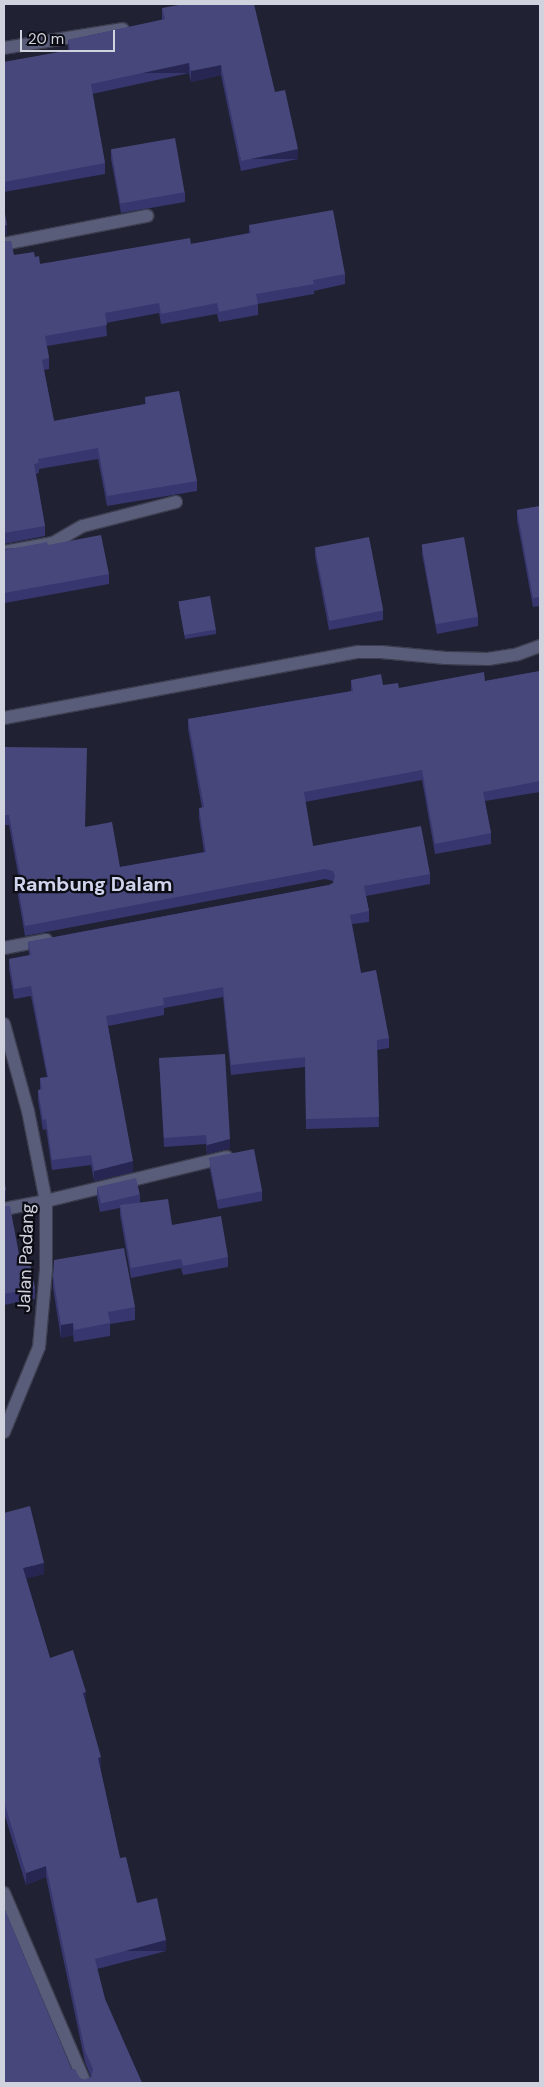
<!DOCTYPE html>
<style>
body{margin:0}
#map{position:relative;width:544px;height:2087px;overflow:hidden;background:#202133;font-family:"DM Sans",sans-serif}
div>[style]{position:absolute}
.roads{filter:drop-shadow(1px 0 #3c3d4e) drop-shadow(-1px 0 #3c3d4e) drop-shadow(0 1px #3c3d4e) drop-shadow(0 -1px #3c3d4e)}
.minor>*{height:12px;margin:-6px;padding:0 6px;transform-origin:6px;border-radius:6px;background:#595d7a}
.wall>*{inset:0;background:#37366f}
.shaded-wall>*{inset:0;background:#272652;transform-origin:0 0}
.building>*{inset:0;background:#47477b;transform-origin:0 0}
span{translate:-50% -50%;white-space:nowrap;text-align:center;line-height:1.15;-webkit-text-stroke:4.5px #0b0c14;paint-order:stroke}
.street-label{font-size:18px;color:#d0d2de}
.quarter-label{font-size:20px;color:#d0d4ec;font-weight:700}
.frame{position:absolute;inset:0;border:5px solid #d0d2de;pointer-events:none}
.scale{position:absolute;left:20px;top:30px;width:95px;height:22px;box-sizing:border-box;border:2px solid #d0d2de;border-top:0;padding-left:6px;font-size:15px;line-height:18px;white-space:nowrap;color:#d0d2de;-webkit-text-stroke:4px #0b0c14;paint-order:stroke}
</style>
<div id="map">
<div class="roads">
<div class="minor">
<div style="left:4px;top:48px;width:120px;rotate:-9.1deg"></div>
<div style="left:4px;top:244px;width:146px;rotate:-11.1deg"></div>
<div style="left:4px;top:552px;width:50px;rotate:-10.4deg"></div>
<div style="left:53px;top:543px;width:34px;rotate:-30deg"></div>
<div style="left:83px;top:526px;width:96px;rotate:-14.5deg"></div>
<div style="left:4px;top:718px;width:360px;rotate:-10.6deg"></div>
<div style="left:358px;top:652px;width:23px"></div>
<div style="left:381px;top:652px;width:65px;rotate:5.3deg"></div>
<div style="left:446px;top:658px;width:42px;rotate:1.4deg"></div>
<div style="left:488px;top:659px;width:30px;rotate:-9deg"></div>
<div style="left:518px;top:654px;width:23px;rotate:-20deg"></div>
<div style="left:4px;top:948px;width:43px;rotate:-10.8deg"></div>
<div style="left:4px;top:1024px;width:90px;rotate:74.6deg"></div>
<div style="left:28px;top:1111px;width:92px;rotate:78.7deg"></div>
<div style="left:46px;top:1201px;width:69px;rotate:90deg"></div>
<div style="left:46px;top:1270px;width:77px;rotate:95.2deg"></div>
<div style="left:39px;top:1347px;width:92px;rotate:112.4deg"></div>
<div style="left:4px;top:1209px;width:43px;rotate:-10.8deg"></div>
<div style="left:46px;top:1201px;width:186px;rotate:-13.7deg"></div>
<div style="left:4px;top:1893px;width:207px;rotate:66.9deg"></div>
</div>
</div>
<div class="wall">
<div style="clip-path:polygon(162px 8px,275px 92px,298px 159px,241px 171px,221px 75px,191px 82px,189px 73px,92px 94px,105px 163px,105px 174px,4px 192px,4px 62px,68px 51px,68px 40px,162px 20px)"></div>
<div style="clip-path:polygon(111px 150px,185px 192px,185px 202px,121px 213px,111px 159px)"></div>
<div style="clip-path:polygon(249px 225px,345px 274px,345px 284px,314px 291px,314px 294px,258px 304px,258px 315px,219px 322px,217px 314px,161px 324px,159px 313px,106px 323px,107px 336px,47px 346px,49px 358px,49px 369px,44px 370px,54px 421px,145px 404px,145px 397px,197px 481px,197px 491px,107px 506px,98px 459px,39px 469px,39px 473px,36px 474px,45px 526px,45px 536px,4px 544px,4px 241px,14px 255px,35px 257px,40px 264px,191px 244px,249px 233px)"></div>
<div style="clip-path:polygon(540px 506px,540px 606px,533px 607px,517px 520px,517px 510px)"></div>
<div style="clip-path:polygon(48px 545px,109px 574px,109px 584px,5px 603px,5px 610px,4px 610px,4px 549px)"></div>
<div style="clip-path:polygon(422px 545px,478px 617px,478px 626px,437px 634px,422px 554px)"></div>
<div style="clip-path:polygon(315px 547px,383px 611px,383px 620px,329px 630px,315px 556px)"></div>
<div style="clip-path:polygon(179px 602px,216px 629px,216px 634px,185px 639px,179px 606px)"></div>
<div style="clip-path:polygon(540px 671px,540px 792px,485px 801px,491px 833px,491px 844px,435px 854px,422px 780px,305px 802px,313px 846px,430px 874px,430px 884px,366px 896px,369px 911px,369px 922px,352px 924px,361px 973px,389px 1038px,389px 1048px,377px 1050px,379px 1127px,306px 1129px,305px 1067px,231px 1075px,223px 997px,164px 1008px,164px 1015px,108px 1026px,133px 1172px,94px 1181px,91px 1165px,52px 1170px,46px 1129px,43px 1130px,38px 1100px,38px 1090px,40px 1090px,40px 1078px,47px 1077px,31px 996px,14px 999px,9px 969px,9px 959px,29px 955px,28px 942px,329px 885px,333px 883px,333px 881px,325px 879px,25px 936px,18px 896px,18px 886px,20px 885px,9px 825px,4px 825px,4px 747px,86px 827px,120px 867px,204px 852px,199px 818px,199px 808px,202px 808px,188px 729px,188px 719px,351px 691px,351px 680px,399px 688px,485px 681px)"></div>
<div style="clip-path:polygon(159px 1058px,230px 1148px,207px 1154px,206px 1144px,164px 1147px)"></div>
<div style="clip-path:polygon(210px 1161px,262px 1191px,262px 1201px,218px 1209px,210px 1170px)"></div>
<div style="clip-path:polygon(97px 1188px,140px 1195px,140px 1203px,172px 1225px,228px 1257px,228px 1267px,183px 1275px,181px 1268px,131px 1278px,120px 1215px,120px 1208px,100px 1212px,97px 1197px)"></div>
<div style="clip-path:polygon(4px 1206px,21px 1265px,35px 1288px,35px 1299px,4px 1305px)"></div>
<div style="clip-path:polygon(53px 1276px,135px 1307px,135px 1320px,110px 1324px,110px 1336px,74px 1342px,73px 1335px,61px 1338px,53px 1288px)"></div>
<div style="clip-path:polygon(4px 1513px,44px 1574px,26px 1578px,50px 1658px,86px 1703px,120px 1858px,137px 1903px,166px 1951px,97px 1969px,105px 1999px,142px 2083px,4px 2083px,4px 1908px,72px 2070px,80px 2078px,84px 2080px,91px 2077px,85px 2062px,46px 1877px,26px 1885px,4px 1813px)"></div>
</div>
<div class="shaded-wall">
<div style="left:189px;top:63px;width:10px;height:100px;rotate:90deg"></div>
<div style="clip-path:polygon(221px 65px,221px 75px,191px 82px,191px 71px)"></div>
<div style="left:298px;top:149px;width:10px;height:58px;rotate:90deg"></div>
<div style="clip-path:polygon(7px 225px,7px 235px,4px 236px,4px 226px)"></div>
<div style="clip-path:polygon(230px 1139px,230px 1148px,207px 1154px,207px 1145px)"></div>
<div style="clip-path:polygon(133px 1161px,133px 1172px,94px 1181px,94px 1171px)"></div>
<div style="clip-path:polygon(6px 1190px,6px 1200px,4px 1201px,4px 1191px)"></div>
<div style="clip-path:polygon(73px 1323px,73px 1335px,61px 1338px,61px 1325px)"></div>
<div style="clip-path:polygon(44px 1563px,44px 1574px,23px 1579px,23px 1568px)"></div>
<div style="clip-path:polygon(86px 1692px,86px 1703px,83px 1704px,83px 1693px)"></div>
<div style="clip-path:polygon(101px 1757px,101px 1769px,98px 1770px,98px 1758px)"></div>
<div style="clip-path:polygon(46px 1866px,46px 1877px,26px 1885px,26px 1873px)"></div>
<div style="left:166px;top:1940px;width:11px;height:73px;rotate:90deg"></div>
</div>
<div class="building">
<div style="clip-path:polygon(184px 4px,254px 4px,275px 92px,285px 90px,298px 149px,241px 161px,221px 65px,191px 71px,189px 63px,91px 84px,105px 163px,4px 182px,4px 62px,70px 50px,68px 40px,165px 19px,162px 8px)"></div>
<div style="left:175px;top:138px;width:55px;height:65px;rotate:80deg"></div>
<div style="clip-path:polygon(4px 208px,7px 225px,4px 226px)"></div>
<div style="clip-path:polygon(333px 210px,345px 274px,313px 280px,314px 284px,256px 294px,258px 304px,219px 312px,217px 303px,161px 314px,159px 303px,105px 313px,107px 325px,45px 336px,49px 358px,42px 360px,54px 421px,146px 404px,145px 397px,179px 391px,197px 481px,107px 496px,98px 448px,38px 459px,39px 463px,34px 464px,45px 526px,4px 533px,4px 241px,11px 241px,14px 255px,34px 252px,35px 257px,39px 256px,40px 264px,190px 238px,191px 244px,251px 233px,249px 225px)"></div>
<div style="clip-path:polygon(540px 506px,540px 597px,533px 598px,517px 510px)"></div>
<div style="clip-path:polygon(101px 535px,109px 574px,4px 593px,4px 549px,5px 550px,47px 542px,48px 545px)"></div>
<div style="left:369px;top:537px;width:75px;height:55px;rotate:79deg"></div>
<div style="left:464px;top:537px;width:81px;height:43px;rotate:80deg"></div>
<div style="left:210px;top:596px;width:34px;height:32px;rotate:80deg"></div>
<div style="clip-path:polygon(540px 671px,540px 720px,539px 721px,540px 726px,540px 781px,483px 792px,491px 833px,435px 844px,422px 770px,304px 792px,313px 846px,421px 826px,430px 874px,364px 886px,369px 911px,350px 915px,361px 973px,376px 970px,389px 1038px,377px 1040px,379px 1117px,306px 1119px,305px 1057px,231px 1065px,223px 987px,163px 998px,164px 1005px,106px 1016px,133px 1161px,94px 1171px,91px 1155px,52px 1160px,46px 1119px,43px 1120px,38px 1090px,42px 1089px,40px 1078px,48px 1077px,31px 986px,14px 989px,9px 959px,31px 955px,28px 942px,329px 885px,333px 883px,335px 876px,333px 871px,325px 869px,25px 926px,18px 886px,22px 885px,9px 815px,4px 815px,4px 747px,87px 748px,85px 827px,112px 822px,120px 867px,206px 852px,199px 808px,204px 807px,188px 719px,353px 691px,351px 680px,381px 674px,383px 685px,398px 683px,399px 688px,484px 672px,485px 681px)"></div>
<div style="clip-path:polygon(225px 1054px,230px 1139px,207px 1145px,206px 1135px,164px 1138px,159px 1058px)"></div>
<div style="left:254px;top:1149px;width:43px;height:46px;rotate:79deg"></div>
<div style="clip-path:polygon(4px 1178px,6px 1190px,4px 1191px)"></div>
<div style="left:136px;top:1178px;width:17px;height:40px;rotate:77deg"></div>
<div style="clip-path:polygon(168px 1199px,172px 1225px,221px 1216px,228px 1257px,183px 1266px,181px 1259px,131px 1268px,120px 1205px)"></div>
<div style="clip-path:polygon(4px 1206px,10px 1206px,21px 1265px,30px 1263px,35px 1288px,4px 1294px)"></div>
<div style="clip-path:polygon(124px 1248px,135px 1307px,108px 1312px,110px 1323px,74px 1330px,73px 1323px,61px 1325px,53px 1276px,54px 1260px)"></div>
<div style="clip-path:polygon(30px 1506px,44px 1563px,23px 1568px,50px 1658px,73px 1650px,86px 1692px,83px 1693px,101px 1757px,98px 1758px,120px 1858px,126px 1857px,137px 1903px,157px 1898px,166px 1940px,95px 1959px,105px 1999px,142px 2083px,4px 2083px,4px 1908px,72px 2070px,75px 2069px,80px 2078px,84px 2080px,91px 2077px,93px 2069px,85px 2051px,46px 1866px,26px 1873px,4px 1802px,4px 1513px)"></div>
</div>
<div class="street-label">
<span style="left:26px;top:1258px;rotate:-88deg">Jalan Padang</span>
</div>
<div class="quarter-label">
<span style="left:93px;top:884px">Rambung Dalam</span>
</div>
<div class="frame"></div>
<div class="scale">20 m</div>
</div>
